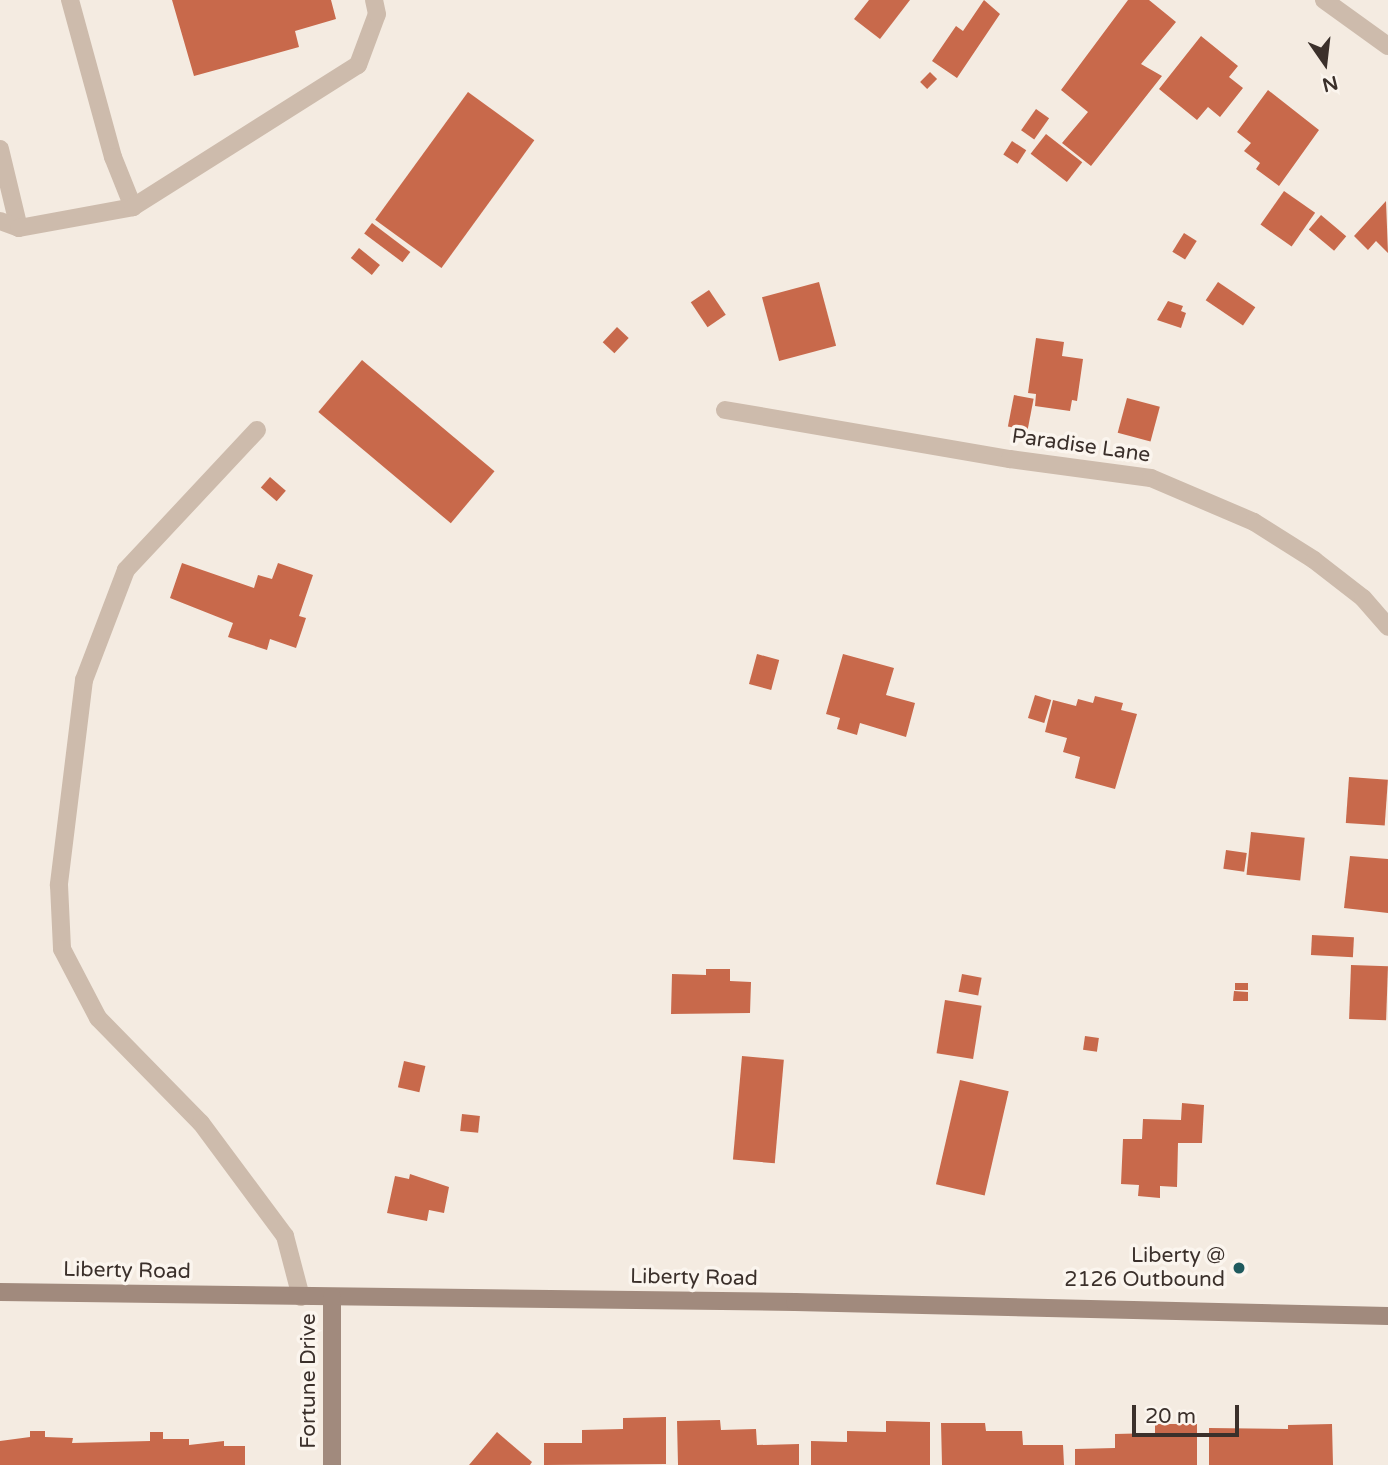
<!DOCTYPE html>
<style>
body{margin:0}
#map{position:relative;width:1388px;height:1465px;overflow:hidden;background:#f4ebe1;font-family:"Varela Round",sans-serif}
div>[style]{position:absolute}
.building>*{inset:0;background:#c8694b;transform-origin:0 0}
.lane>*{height:18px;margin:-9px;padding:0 9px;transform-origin:9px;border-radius:9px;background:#cdbbac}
.street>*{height:18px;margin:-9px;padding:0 9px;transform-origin:9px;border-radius:9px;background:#cdbbac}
.secondary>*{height:18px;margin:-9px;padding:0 9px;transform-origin:9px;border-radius:9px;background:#a18a7d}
.dots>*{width:19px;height:19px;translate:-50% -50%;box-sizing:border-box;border:4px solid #fbf5ee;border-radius:50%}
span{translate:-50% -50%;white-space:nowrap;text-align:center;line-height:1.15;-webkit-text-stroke:7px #fbf5ee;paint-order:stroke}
.street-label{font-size:21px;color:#3b302b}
.poi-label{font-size:21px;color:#3b302b}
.right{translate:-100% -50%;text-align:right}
.north{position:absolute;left:1290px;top:28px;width:70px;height:70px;-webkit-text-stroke:5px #fbf5ee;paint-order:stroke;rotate:166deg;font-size:19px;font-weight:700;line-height:28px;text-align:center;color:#3b302b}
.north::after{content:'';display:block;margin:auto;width:24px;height:32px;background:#3b302b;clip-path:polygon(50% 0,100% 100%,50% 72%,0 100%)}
.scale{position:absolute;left:1132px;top:1405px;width:107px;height:32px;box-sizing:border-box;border:4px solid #3b302b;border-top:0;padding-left:9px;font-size:21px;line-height:24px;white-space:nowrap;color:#3b302b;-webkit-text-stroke:5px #fbf5ee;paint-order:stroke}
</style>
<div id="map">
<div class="building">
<div style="clip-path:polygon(172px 0,331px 0,336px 19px,295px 31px,299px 47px,194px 76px)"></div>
<div style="clip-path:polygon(869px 0,910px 0,880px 39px,854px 19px)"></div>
<div style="clip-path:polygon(984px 0,1000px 14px,957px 78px,932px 61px,956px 26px,963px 31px)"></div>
<div style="clip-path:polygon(1128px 0,1149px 0,1176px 22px,1141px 64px,1162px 76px,1091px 166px,1062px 143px,1088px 112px,1061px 90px)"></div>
<div style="clip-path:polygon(1201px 36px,1238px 66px,1229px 77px,1243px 88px,1220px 117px,1208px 107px,1197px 120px,1159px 89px)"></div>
<div style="left:930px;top:72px;width:10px;height:14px;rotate:45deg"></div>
<div style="clip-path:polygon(1268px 90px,1319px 130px,1279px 186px,1256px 169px,1260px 163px,1244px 151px,1251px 143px,1237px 132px)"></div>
<div style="left:468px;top:92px;width:82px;height:158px;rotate:36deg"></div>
<div style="left:1036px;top:109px;width:16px;height:26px;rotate:35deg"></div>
<div style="left:1046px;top:134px;width:46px;height:25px;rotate:38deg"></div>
<div style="left:1012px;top:141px;width:17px;height:16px;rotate:33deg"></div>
<div style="left:1284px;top:191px;width:38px;height:41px;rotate:35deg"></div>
<div style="clip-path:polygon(1386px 201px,1388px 253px,1376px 241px,1368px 250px,1354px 236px)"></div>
<div style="left:1321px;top:215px;width:33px;height:19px;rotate:40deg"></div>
<div style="left:372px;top:223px;width:48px;height:13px;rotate:37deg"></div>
<div style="left:1184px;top:233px;width:15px;height:22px;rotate:32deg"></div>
<div style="left:359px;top:248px;width:27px;height:13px;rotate:39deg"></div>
<div style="left:819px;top:282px;width:66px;height:59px;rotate:75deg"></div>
<div style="left:1218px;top:282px;width:45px;height:22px;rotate:34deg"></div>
<div style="left:709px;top:290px;width:30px;height:22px;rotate:56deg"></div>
<div style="clip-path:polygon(1168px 301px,1183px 306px,1181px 311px,1186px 313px,1181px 328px,1157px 320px)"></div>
<div style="left:617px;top:327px;width:16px;height:21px;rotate:43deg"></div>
<div style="clip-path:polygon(1036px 338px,1064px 342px,1062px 356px,1083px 359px,1077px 401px,1072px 400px,1070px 411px,1035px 406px,1036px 394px,1028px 393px)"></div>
<div style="left:362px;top:360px;width:173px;height:68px;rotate:40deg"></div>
<div style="left:1014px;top:395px;width:20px;height:32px;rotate:11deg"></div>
<div style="left:1127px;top:398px;width:34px;height:36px;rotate:15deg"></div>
<div style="left:270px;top:477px;width:21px;height:14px;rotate:41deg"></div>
<div style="clip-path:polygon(182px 563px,254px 588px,258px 575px,272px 579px,278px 563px,313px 575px,299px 616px,306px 618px,296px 648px,270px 639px,267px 650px,228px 637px,233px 623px,170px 598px)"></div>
<div style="left:757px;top:654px;width:23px;height:31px;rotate:15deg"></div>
<div style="clip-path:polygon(843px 654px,894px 668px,886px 695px,915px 703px,906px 737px,860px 723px,857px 735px,837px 729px,840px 718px,826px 714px)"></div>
<div style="left:1035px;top:695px;width:17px;height:24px;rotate:17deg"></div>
<div style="clip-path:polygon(1095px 696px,1123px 703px,1121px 710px,1137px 714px,1115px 789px,1075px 778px,1080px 757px,1063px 752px,1067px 738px,1045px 732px,1053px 700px,1076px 706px,1078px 699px,1093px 703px)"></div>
<div style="left:1349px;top:777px;width:39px;height:46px;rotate:4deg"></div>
<div style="left:1251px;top:832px;width:54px;height:43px;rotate:6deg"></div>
<div style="left:1226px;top:850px;width:21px;height:19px;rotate:8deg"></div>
<div style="clip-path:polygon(1350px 856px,1388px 859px,1388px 913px,1344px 908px)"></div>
<div style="left:1312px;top:935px;width:42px;height:20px;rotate:3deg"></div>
<div style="left:1351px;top:965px;width:37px;height:54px;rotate:2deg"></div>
<div style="clip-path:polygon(706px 969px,730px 969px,730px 981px,751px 982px,750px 1013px,671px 1014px,672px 974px,706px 975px)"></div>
<div style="left:962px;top:974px;width:20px;height:18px;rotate:11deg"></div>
<div style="left:1235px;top:983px;width:13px;height:7px"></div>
<div style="clip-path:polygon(1234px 991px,1248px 992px,1248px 1001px,1233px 1001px)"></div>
<div style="left:945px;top:1000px;width:37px;height:54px;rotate:9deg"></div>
<div style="left:1085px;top:1036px;width:14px;height:14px;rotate:8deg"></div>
<div style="left:742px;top:1056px;width:42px;height:104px;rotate:5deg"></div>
<div style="left:404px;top:1061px;width:22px;height:27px;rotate:13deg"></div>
<div style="left:960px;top:1080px;width:50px;height:107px;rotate:13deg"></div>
<div style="clip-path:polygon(1182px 1103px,1204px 1105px,1202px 1143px,1178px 1143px,1177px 1187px,1160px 1186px,1160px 1198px,1138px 1196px,1139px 1185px,1121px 1184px,1123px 1139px,1142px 1139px,1143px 1119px,1181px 1120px)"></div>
<div style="left:462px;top:1114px;width:18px;height:17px;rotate:6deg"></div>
<div style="clip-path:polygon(410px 1174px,449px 1187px,444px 1213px,429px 1210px,427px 1221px,387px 1213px,395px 1176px,409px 1179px)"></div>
<div style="clip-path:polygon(666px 1417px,666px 1464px,544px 1465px,544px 1443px,582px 1443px,582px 1430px,623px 1429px,623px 1418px)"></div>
<div style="clip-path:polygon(720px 1420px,721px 1430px,756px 1429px,757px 1445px,799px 1444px,799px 1465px,678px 1465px,677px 1421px)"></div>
<div style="clip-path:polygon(886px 1421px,930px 1422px,930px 1465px,811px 1465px,811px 1441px,847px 1442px,847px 1431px,886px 1432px)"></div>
<div style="clip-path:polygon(941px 1423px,985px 1423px,986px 1431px,1022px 1431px,1023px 1445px,1063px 1445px,1064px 1465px,942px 1465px)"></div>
<div style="clip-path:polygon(1155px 1424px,1197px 1424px,1197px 1465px,1075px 1465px,1075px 1449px,1115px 1448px,1115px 1434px,1155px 1433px)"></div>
<div style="clip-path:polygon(1332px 1424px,1333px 1465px,1209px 1465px,1209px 1428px,1288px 1429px,1288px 1425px)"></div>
<div style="clip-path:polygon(30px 1431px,45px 1431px,45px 1437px,73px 1438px,72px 1443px,150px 1441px,150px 1432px,163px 1432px,163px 1439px,189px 1439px,189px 1445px,224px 1441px,224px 1446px,245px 1446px,245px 1465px,0 1465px,0 1441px,30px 1437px)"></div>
<div style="clip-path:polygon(497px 1432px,532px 1462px,530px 1465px,469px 1465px)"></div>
</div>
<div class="lane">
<div style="left:70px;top:0;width:163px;rotate:74.7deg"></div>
<div style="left:113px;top:157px;width:54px;rotate:68.2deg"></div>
<div style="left:0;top:149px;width:81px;rotate:76.5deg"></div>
<div style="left:0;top:221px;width:20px;rotate:20deg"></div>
<div style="left:19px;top:228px;width:116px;rotate:-10.4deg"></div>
<div style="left:133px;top:207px;width:266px;rotate:-32.3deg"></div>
<div style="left:358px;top:65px;width:54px;rotate:-69.6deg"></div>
<div style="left:377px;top:14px;width:14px;rotate:-102deg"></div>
<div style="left:257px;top:430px;width:192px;rotate:133.1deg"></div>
<div style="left:126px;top:570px;width:118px;rotate:110.9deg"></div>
<div style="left:84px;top:680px;width:207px;rotate:97deg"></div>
<div style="left:59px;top:885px;width:64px;rotate:87.3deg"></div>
<div style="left:62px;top:949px;width:78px;rotate:62.4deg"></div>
<div style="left:98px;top:1018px;width:147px;rotate:45.6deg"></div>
<div style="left:201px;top:1123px;width:141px;rotate:53.4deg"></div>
<div style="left:285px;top:1236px;width:63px;rotate:75.3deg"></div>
</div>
<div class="street">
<div style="left:1324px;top:0;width:79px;rotate:35.7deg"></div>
<div style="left:725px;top:410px;width:289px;rotate:9.8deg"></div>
<div style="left:1010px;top:459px;width:142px;rotate:7.7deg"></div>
<div style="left:1151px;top:478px;width:112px;rotate:23.1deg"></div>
<div style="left:1254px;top:522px;width:71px;rotate:32.3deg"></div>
<div style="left:1314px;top:560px;width:62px;rotate:37.8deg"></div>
<div style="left:1363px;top:598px;width:38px;rotate:49deg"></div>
</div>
<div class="secondary">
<div style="left:0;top:1292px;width:795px;rotate:0.72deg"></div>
<div style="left:795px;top:1302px;width:593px;rotate:1.35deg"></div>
<div style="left:332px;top:1297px;width:168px;rotate:90deg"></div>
</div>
<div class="dots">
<div style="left:1239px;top:1268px;background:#1f5a5e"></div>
</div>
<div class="street-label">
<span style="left:1081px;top:446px;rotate:8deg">Paradise Lane</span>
<span style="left:127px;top:1271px;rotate:1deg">Liberty Road</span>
<span style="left:694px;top:1278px;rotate:1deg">Liberty Road</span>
<span style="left:309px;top:1381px;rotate:-90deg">Fortune Drive</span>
</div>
<div class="poi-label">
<span class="right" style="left:1225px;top:1268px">Liberty @<br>2126 Outbound</span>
</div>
<div class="north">N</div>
<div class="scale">20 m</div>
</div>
